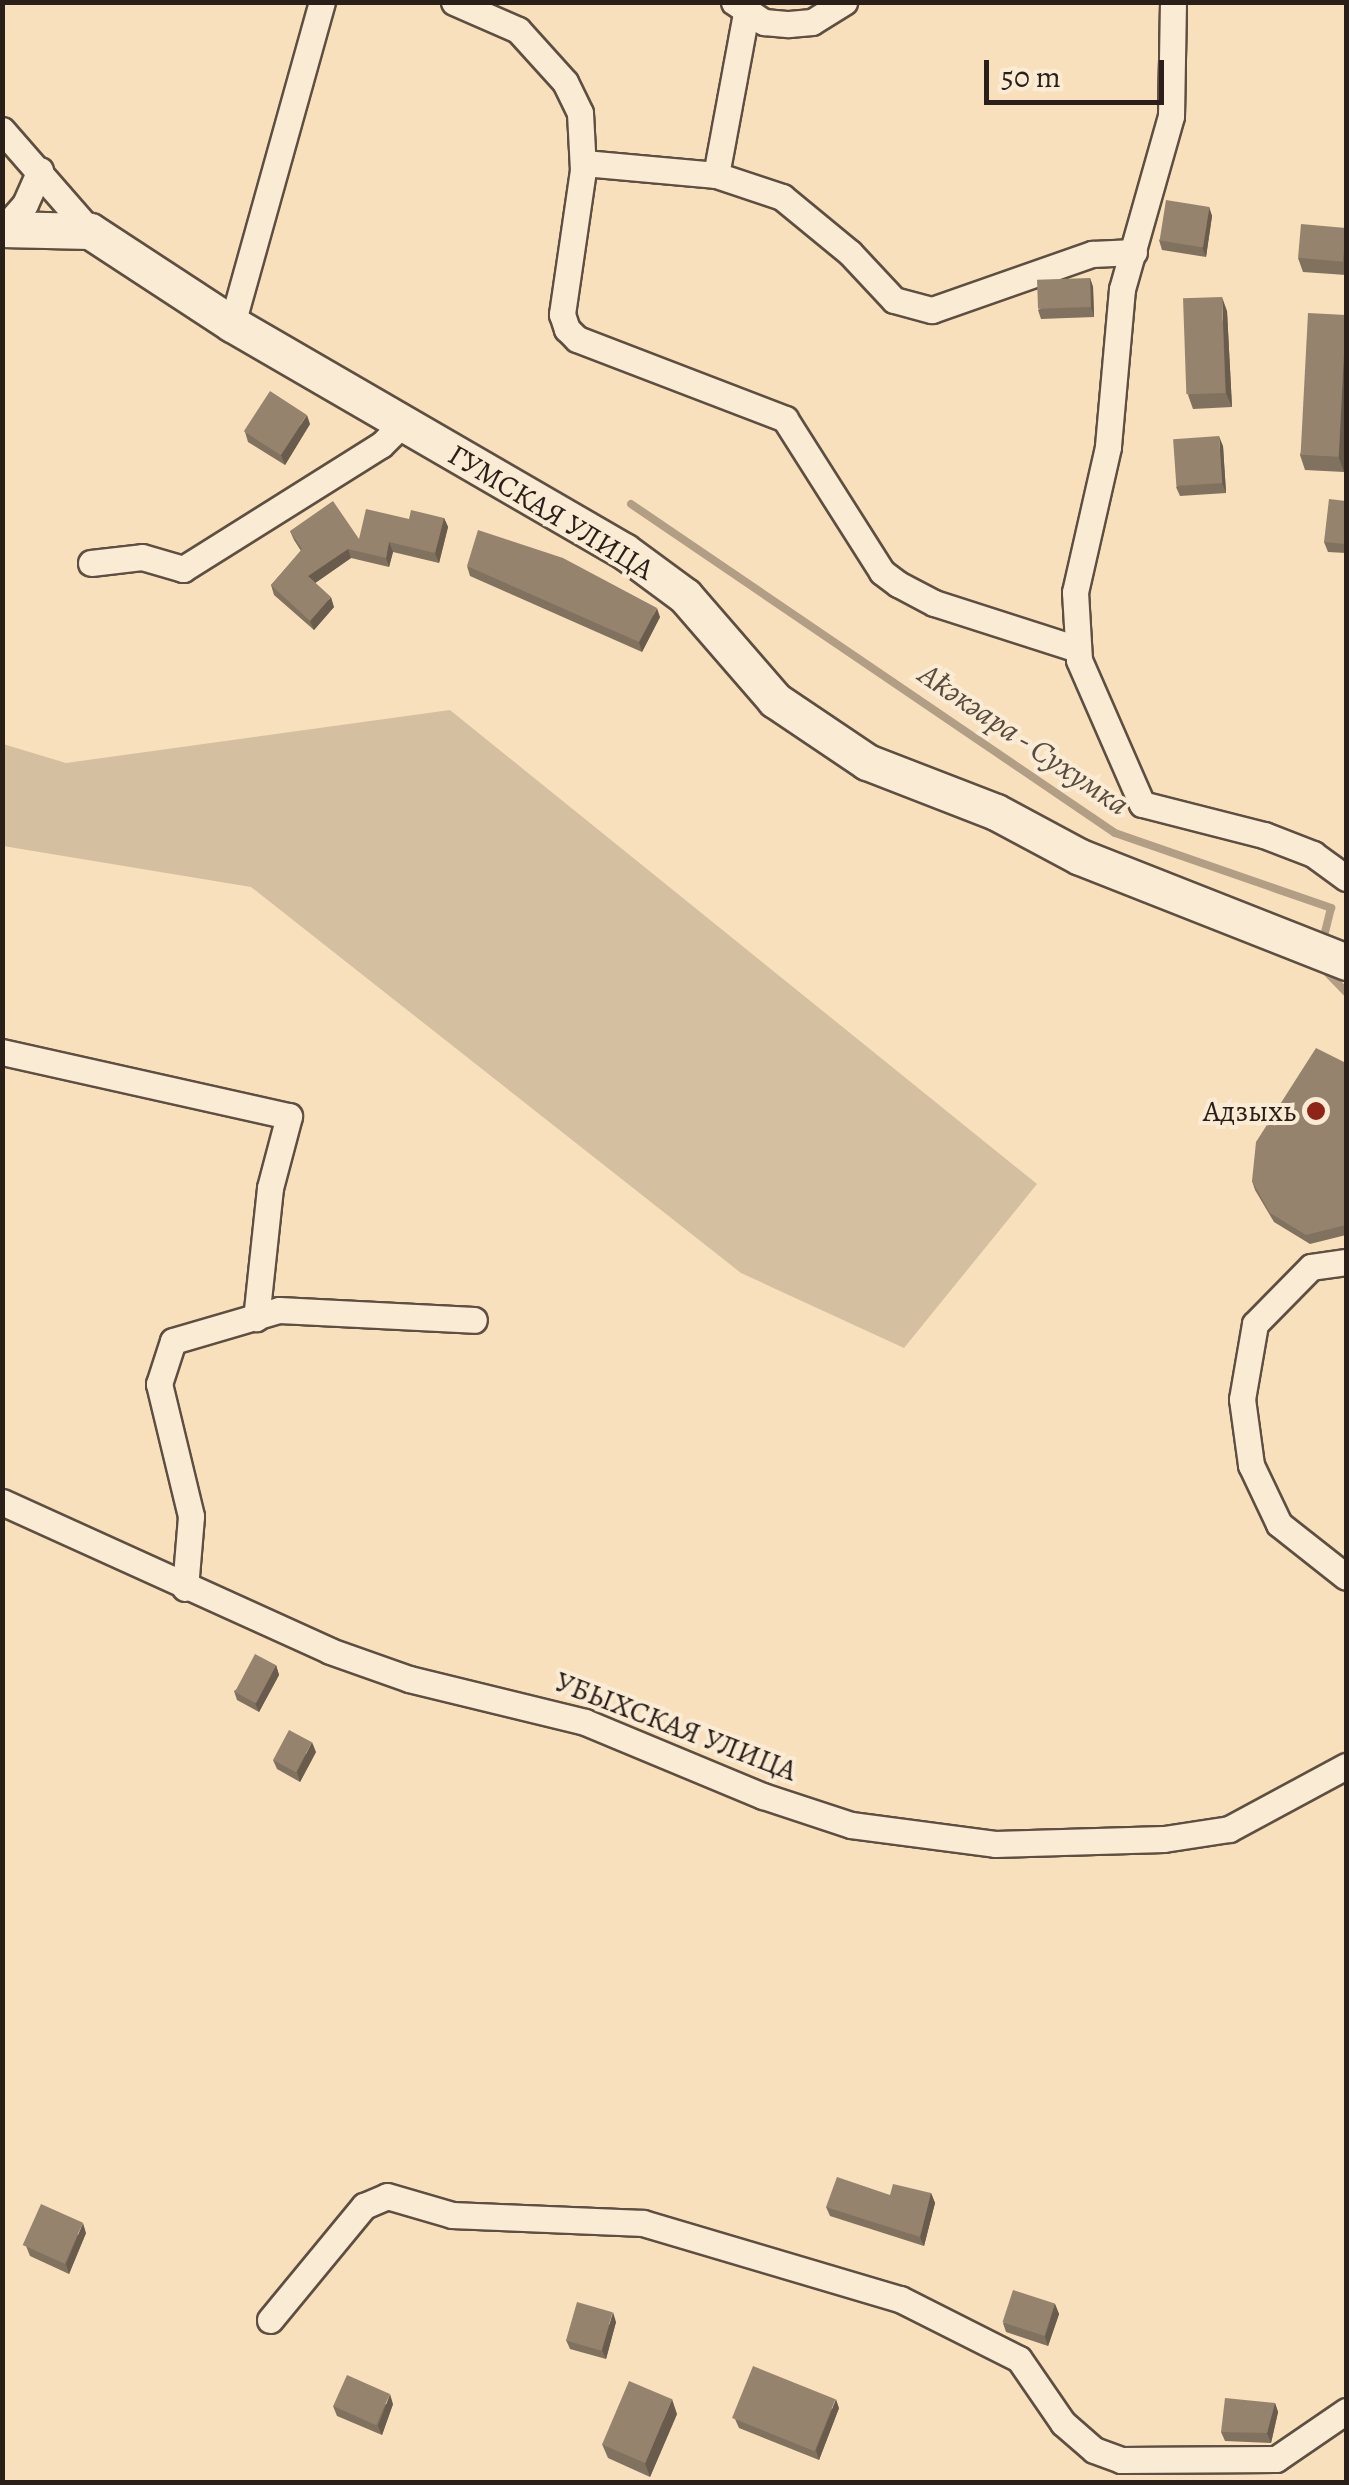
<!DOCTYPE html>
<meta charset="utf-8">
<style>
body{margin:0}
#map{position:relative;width:1349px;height:2485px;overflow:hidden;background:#f8e0bd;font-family:Alegreya,serif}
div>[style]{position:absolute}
.green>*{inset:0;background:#d5bfa1}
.stream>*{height:8px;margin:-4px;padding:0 4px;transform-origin:4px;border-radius:4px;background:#b29e85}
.roads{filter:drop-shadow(2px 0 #5e4f42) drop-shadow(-2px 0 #5e4f42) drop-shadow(0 2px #5e4f42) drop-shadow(0 -2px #5e4f42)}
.street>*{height:25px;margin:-12.5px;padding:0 12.5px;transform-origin:12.5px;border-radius:12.5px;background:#faebd4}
.secondary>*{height:35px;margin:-17.5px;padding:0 17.5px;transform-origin:17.5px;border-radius:17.5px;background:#faebd4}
.wall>*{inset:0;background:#81715f}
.shaded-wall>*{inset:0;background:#695c4d}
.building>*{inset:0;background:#96836e;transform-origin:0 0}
.dots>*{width:28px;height:28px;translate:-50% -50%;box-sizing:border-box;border:5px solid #faebd4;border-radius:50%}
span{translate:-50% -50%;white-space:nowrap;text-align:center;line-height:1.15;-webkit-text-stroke:8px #faebd4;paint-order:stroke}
.street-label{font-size:30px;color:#2b1f19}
.poi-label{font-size:30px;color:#2b1f19}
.right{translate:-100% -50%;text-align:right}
.water-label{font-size:32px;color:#5a4b3f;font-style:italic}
.frame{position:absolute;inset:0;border:5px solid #2b1f19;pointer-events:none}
.scale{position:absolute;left:984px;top:60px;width:180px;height:45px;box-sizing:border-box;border:5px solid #2b1f19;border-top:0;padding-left:12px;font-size:30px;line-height:35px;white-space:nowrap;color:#2b1f19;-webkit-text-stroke:8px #faebd4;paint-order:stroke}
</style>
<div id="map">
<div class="green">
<div style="clip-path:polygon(450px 710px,1037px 1184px,904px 1348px,741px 1273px,251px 887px,3px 846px,3px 744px,66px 763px)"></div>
</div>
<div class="stream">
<div style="left:631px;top:504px;width:585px;rotate:34.21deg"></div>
<div style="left:1115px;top:833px;width:229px;rotate:19.1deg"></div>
<div style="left:1331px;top:908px;width:37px;rotate:104deg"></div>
<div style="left:1317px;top:962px;width:42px;rotate:46deg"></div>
</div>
<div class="roads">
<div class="street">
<div style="left:454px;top:2px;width:70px;rotate:23.6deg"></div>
<div style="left:518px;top:30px;width:70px;rotate:47.9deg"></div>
<div style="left:565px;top:82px;width:34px;rotate:64deg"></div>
<div style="left:580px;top:113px;width:57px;rotate:87deg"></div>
<div style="left:583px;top:170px;width:146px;rotate:98.3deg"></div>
<div style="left:562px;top:314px;width:16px;rotate:72deg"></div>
<div style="left:567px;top:329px;width:14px;rotate:45deg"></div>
<div style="left:577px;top:339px;width:223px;rotate:21deg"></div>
<div style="left:785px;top:419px;width:181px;rotate:57.6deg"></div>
<div style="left:882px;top:572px;width:20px;rotate:37deg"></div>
<div style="left:898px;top:584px;width:41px;rotate:27.8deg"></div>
<div style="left:934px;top:603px;width:150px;rotate:17.8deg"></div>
<div style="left:734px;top:2px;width:36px;rotate:34deg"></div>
<div style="left:764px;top:22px;width:25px;rotate:5deg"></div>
<div style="left:789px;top:24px;width:23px;rotate:-5deg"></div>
<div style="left:812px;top:22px;width:38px;rotate:-32deg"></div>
<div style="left:1173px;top:2px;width:114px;rotate:91deg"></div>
<div style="left:1171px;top:116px;width:180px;rotate:105.8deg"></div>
<div style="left:1122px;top:289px;width:159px;rotate:95.1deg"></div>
<div style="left:1108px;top:447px;width:149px;rotate:102.8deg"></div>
<div style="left:1075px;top:592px;width:68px;rotate:86.6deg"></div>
<div style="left:1079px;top:660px;width:157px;rotate:66.4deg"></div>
<div style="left:1142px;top:804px;width:126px;rotate:14.3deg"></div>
<div style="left:1264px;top:835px;width:53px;rotate:21.2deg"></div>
<div style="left:1313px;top:854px;width:41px;rotate:36deg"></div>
<div style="left:2px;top:130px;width:134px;rotate:48.9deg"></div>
<div style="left:584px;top:163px;width:133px;rotate:5.2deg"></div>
<div style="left:716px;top:175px;width:70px;rotate:18.4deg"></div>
<div style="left:782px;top:197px;width:88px;rotate:39.5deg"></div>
<div style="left:850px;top:253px;width:64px;rotate:46.9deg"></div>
<div style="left:894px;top:300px;width:39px;rotate:15deg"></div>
<div style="left:932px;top:310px;width:170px;rotate:-19.3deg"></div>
<div style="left:1092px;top:254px;width:42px;rotate:-2.7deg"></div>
<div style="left:716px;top:175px;width:165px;rotate:-79.5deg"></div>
<div style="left:5px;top:227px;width:30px;rotate:-49deg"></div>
<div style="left:25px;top:204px;width:37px;rotate:-66deg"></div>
<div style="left:232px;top:324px;width:334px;rotate:-74.4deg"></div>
<div style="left:91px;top:563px;width:51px;rotate:-6.7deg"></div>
<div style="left:142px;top:557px;width:43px;rotate:16.3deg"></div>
<div style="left:183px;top:569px;width:234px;rotate:-32.1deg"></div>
<div style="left:381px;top:445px;width:31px;rotate:-45deg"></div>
<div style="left:2px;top:1052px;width:294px;rotate:12.6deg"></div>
<div style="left:289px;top:1116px;width:74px;rotate:104.8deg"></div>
<div style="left:270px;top:1188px;width:131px;rotate:96.1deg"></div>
<div style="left:1346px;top:1262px;width:35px;rotate:172deg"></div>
<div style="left:1311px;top:1267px;width:80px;rotate:134.5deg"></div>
<div style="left:1255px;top:1324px;width:76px;rotate:99.8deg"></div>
<div style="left:1242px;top:1399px;width:67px;rotate:82.2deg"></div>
<div style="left:1251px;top:1465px;width:65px;rotate:64.6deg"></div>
<div style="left:1279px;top:1524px;width:85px;rotate:38.3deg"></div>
<div style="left:2px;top:1502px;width:360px;rotate:24.4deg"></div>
<div style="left:330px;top:1651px;width:84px;rotate:19.5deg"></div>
<div style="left:409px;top:1679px;width:181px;rotate:13.7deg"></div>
<div style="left:585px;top:1722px;width:193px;rotate:22.6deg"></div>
<div style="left:763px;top:1796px;width:93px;rotate:18.2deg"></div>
<div style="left:851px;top:1825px;width:145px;rotate:7.5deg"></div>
<div style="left:995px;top:1844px;width:169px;rotate:-1.7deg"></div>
<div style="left:1164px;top:1839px;width:66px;rotate:-8.7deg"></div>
<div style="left:1229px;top:1829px;width:133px;rotate:-28.3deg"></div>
<div style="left:185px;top:1588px;width:72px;rotate:-85.2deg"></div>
<div style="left:191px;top:1516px;width:136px;rotate:-103.6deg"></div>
<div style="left:159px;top:1384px;width:45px;rotate:-72deg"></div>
<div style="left:173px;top:1341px;width:110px;rotate:-16.3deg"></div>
<div style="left:279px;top:1310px;width:195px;rotate:2.9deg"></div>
<div style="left:270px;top:2320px;width:148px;rotate:-50.5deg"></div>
<div style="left:364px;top:2206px;width:25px;rotate:-23deg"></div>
<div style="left:387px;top:2196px;width:68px;rotate:16.3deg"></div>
<div style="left:452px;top:2215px;width:191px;rotate:2.4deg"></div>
<div style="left:643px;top:2223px;width:268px;rotate:16.5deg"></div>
<div style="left:900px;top:2299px;width:133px;rotate:26.8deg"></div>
<div style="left:1019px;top:2359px;width:78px;rotate:55.5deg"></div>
<div style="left:1063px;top:2423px;width:41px;rotate:41.1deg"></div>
<div style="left:1094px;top:2450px;width:29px;rotate:20deg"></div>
<div style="left:1121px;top:2460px;width:155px;rotate:-0.4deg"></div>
<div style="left:1276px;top:2459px;width:85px;rotate:-34.4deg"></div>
</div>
<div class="secondary">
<div style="left:2px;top:229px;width:88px;rotate:1.3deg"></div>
<div style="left:90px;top:231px;width:170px;rotate:33.2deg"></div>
<div style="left:232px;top:324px;width:453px;rotate:30.1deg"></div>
<div style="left:624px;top:551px;width:76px;rotate:36.4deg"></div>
<div style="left:685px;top:596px;width:138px;rotate:49.1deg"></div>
<div style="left:775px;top:700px;width:111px;rotate:34deg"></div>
<div style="left:867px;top:762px;width:138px;rotate:21.2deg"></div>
<div style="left:996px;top:812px;width:95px;rotate:28.2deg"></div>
<div style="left:1080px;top:857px;width:286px;rotate:21.5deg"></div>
</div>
</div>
<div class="wall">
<div style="clip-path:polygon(1209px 207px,1212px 216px,1206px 257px,1162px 250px,1159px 240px)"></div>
<div style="clip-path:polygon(1346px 228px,1346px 275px,1303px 272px,1298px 258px)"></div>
<div style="clip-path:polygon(1090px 278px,1093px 287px,1094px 317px,1041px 319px,1038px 310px)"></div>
<div style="clip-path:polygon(1227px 311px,1232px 407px,1193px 409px,1188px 395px)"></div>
<div style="clip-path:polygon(1346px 316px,1346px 419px,1344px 472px,1305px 470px,1300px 455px)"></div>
<div style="clip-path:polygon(310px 424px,285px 465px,248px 442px,245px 432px)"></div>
<div style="clip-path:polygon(1223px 446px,1226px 493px,1180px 496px,1176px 487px)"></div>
<div style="clip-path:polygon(1346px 501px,1346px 553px,1328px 552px,1324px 542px)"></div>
<div style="clip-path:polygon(444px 518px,448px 527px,439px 563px,393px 552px,389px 567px,351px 558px,315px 583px,334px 607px,314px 630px,274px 595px,271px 585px,301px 551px,294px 540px,290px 531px,359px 539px,409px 519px)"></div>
<div style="clip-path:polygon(467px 566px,660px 617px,642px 652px,470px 576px)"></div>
<div style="clip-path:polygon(1346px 1063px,1346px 1235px,1310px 1244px,1274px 1222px,1255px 1190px,1252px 1181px)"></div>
<div style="clip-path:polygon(276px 1665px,279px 1675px,259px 1712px,237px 1700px,234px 1691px)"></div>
<div style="clip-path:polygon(316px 1752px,300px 1782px,277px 1769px,273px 1760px)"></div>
<div style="clip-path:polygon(931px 2193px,935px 2203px,924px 2246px,830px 2216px,826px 2207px,890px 2195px)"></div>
<div style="clip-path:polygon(86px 2233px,69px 2274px,30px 2256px,26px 2246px)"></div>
<div style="clip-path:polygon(1055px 2304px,1059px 2314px,1048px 2346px,1006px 2332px,1003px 2323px)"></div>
<div style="clip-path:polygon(616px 2322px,606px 2359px,570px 2349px,566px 2340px)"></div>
<div style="clip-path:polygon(1275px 2403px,1278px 2412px,1271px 2443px,1225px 2441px,1221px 2432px)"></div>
<div style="clip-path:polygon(393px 2404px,382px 2435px,337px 2416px,333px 2406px)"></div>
<div style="clip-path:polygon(839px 2408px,819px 2460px,739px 2428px,735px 2419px)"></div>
<div style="clip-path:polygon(677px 2414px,650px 2477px,608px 2458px,602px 2444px)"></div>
</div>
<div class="shaded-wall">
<div style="clip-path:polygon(1209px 207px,1212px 216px,1206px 257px,1202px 247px)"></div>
<div style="clip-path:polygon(1090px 278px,1093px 287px,1094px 317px,1091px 307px)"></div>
<div style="clip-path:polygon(1222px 297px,1227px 311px,1232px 407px,1226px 393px)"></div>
<div style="clip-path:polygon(1346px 315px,1346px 419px,1344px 472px,1339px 458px)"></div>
<div style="clip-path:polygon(307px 415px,310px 424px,285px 465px,281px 455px)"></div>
<div style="clip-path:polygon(1219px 436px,1223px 446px,1226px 493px,1222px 483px)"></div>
<div style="clip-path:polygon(444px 518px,448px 527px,439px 563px,435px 553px)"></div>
<div style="clip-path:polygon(389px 542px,393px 552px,389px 567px,386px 558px)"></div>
<div style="clip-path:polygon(348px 549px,351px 558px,311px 586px,308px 576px)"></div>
<div style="clip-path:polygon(331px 597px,334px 607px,314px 630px,310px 621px)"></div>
<div style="clip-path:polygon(657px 608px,660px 617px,642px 652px,639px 642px)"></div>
<div style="clip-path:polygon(276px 1665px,279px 1675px,259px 1712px,255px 1703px)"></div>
<div style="clip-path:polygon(312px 1742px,316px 1752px,300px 1782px,297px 1772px)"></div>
<div style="clip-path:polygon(931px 2193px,935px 2203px,924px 2246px,920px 2237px)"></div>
<div style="clip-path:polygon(83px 2223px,86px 2233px,69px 2274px,66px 2264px)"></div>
<div style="clip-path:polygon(1055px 2304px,1059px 2314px,1048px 2346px,1045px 2337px)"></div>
<div style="clip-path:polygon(613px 2312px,616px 2322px,606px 2359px,602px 2350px)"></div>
<div style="clip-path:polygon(390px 2394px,393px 2404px,382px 2435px,378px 2426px)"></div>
<div style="clip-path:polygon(672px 2399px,677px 2414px,650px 2477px,645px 2463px)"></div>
<div style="clip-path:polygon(836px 2399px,839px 2408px,819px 2460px,816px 2450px)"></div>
<div style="clip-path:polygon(1275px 2403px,1278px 2412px,1271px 2443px,1267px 2433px)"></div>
</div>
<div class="building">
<div style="left:1166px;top:200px;width:44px;height:41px;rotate:9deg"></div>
<div style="left:1301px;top:224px;width:45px;height:34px;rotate:5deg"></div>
<div style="left:1090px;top:278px;width:29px;height:53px;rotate:88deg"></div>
<div style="left:1222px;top:297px;width:96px;height:39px;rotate:88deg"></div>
<div style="left:1308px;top:313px;width:38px;height:142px;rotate:3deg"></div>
<div style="left:270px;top:391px;width:44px;height:48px;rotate:33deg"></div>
<div style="left:1219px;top:436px;width:47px;height:46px;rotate:86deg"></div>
<div style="clip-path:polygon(1329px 499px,1346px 501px,1346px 544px,1324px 542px)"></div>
<div style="clip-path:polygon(333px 501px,359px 539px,366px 509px,409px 519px,411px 510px,444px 518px,435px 553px,389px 542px,386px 558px,348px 549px,308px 576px,331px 597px,310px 621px,271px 585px,302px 549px,290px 531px)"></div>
<div style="clip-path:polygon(478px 530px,563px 558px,657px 608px,639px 642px,467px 566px)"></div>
<div style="clip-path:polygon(1316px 1048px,1346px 1063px,1346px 1225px,1306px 1235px,1270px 1213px,1252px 1181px,1256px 1142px)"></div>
<div style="left:255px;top:1654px;width:24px;height:43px;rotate:28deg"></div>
<div style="left:289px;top:1730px;width:26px;height:34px;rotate:28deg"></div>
<div style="clip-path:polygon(837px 2177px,890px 2195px,893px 2184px,931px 2193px,920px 2237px,826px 2207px)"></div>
<div style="left:41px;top:2204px;width:46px;height:45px;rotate:24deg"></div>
<div style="left:1013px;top:2290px;width:44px;height:34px;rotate:18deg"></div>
<div style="left:577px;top:2302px;width:37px;height:40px;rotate:16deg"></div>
<div style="left:753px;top:2366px;width:89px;height:56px;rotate:22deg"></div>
<div style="left:347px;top:2375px;width:47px;height:34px;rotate:24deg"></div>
<div style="left:629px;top:2381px;width:47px;height:69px;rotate:23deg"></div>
<div style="clip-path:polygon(1225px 2398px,1275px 2403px,1267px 2433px,1221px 2432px)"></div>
</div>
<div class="dots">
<div style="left:1316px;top:1111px;background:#8f2418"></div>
</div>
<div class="street-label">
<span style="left:551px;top:512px;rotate:31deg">ГУМСКАЯ УЛИЦА</span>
<span style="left:676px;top:1726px;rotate:21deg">УБЫХСКАЯ УЛИЦА</span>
</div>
<div class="poi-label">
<span class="right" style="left:1296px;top:1111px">Адзыхь</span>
</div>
<div class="water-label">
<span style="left:1024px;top:739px;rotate:34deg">Аҟәкәара - Сухумка</span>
</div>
<div class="frame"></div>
<div class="scale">50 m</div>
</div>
